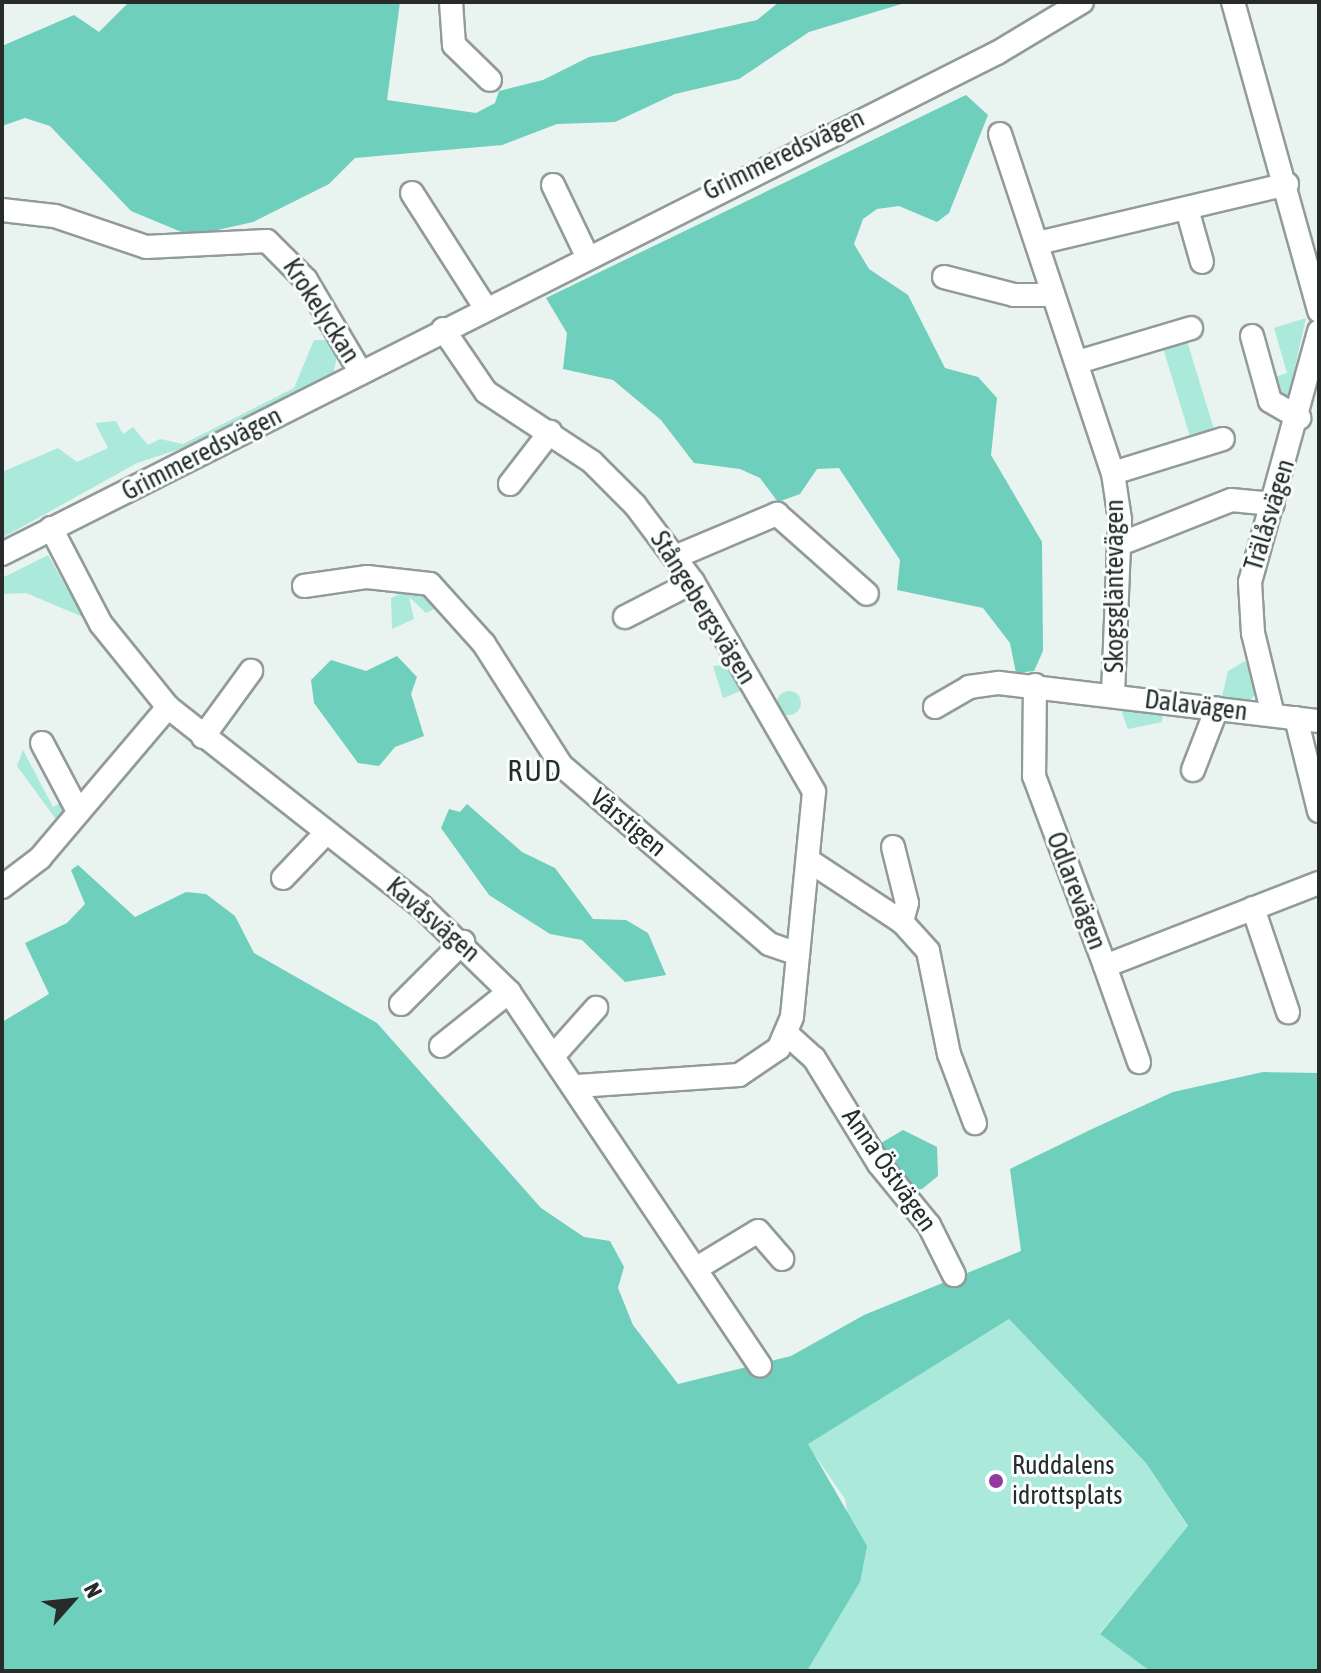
<!DOCTYPE html>
<meta charset="utf-8">
<style>
body{margin:0}
#map{position:relative;width:1321px;height:1673px;overflow:hidden;background:#e9f3f0;font-family:"Asap Condensed",sans-serif}
div>[style]{position:absolute}
.green>*{inset:0;background:#abe9db;transform-origin:0 0}
.round{border-radius:50%}
.forest>*{inset:0;background:#6ecfbc}
.roads{filter:drop-shadow(2px 0 #929b99) drop-shadow(-2px 0 #929b99) drop-shadow(0 2px #929b99) drop-shadow(0 -2px #929b99)}
.minor>*{height:22px;margin:-11px;padding:0 11px;transform-origin:11px;border-radius:11px;background:#fff}
.dots>*{width:22px;height:22px;translate:-50% -50%;box-sizing:border-box;border:4px solid #f9fffe;border-radius:50%}
span{translate:-50% -50%;white-space:nowrap;text-align:center;line-height:1.15;-webkit-text-stroke:6px #f9fffe;paint-order:stroke}
.street-label{font-size:26px;color:#272b2a}
.poi-label{font-size:26px;color:#272b2a}
.left{translate:0 -50%;text-align:left}
.quarter-label{font-size:30px;color:#252c2a;letter-spacing:2px}
.frame{position:absolute;inset:0;border:4px solid #272b2a;pointer-events:none}
.north{position:absolute;left:32px;top:1561px;width:80px;height:80px;-webkit-text-stroke:6px #f9fffe;paint-order:stroke;rotate:63deg;font-size:22px;font-weight:700;line-height:32px;text-align:center;color:#272b2a}
.north::after{content:'';display:block;margin:auto;width:28px;height:36px;background:#272b2a;clip-path:polygon(50% 0,100% 100%,50% 72%,0 100%)}
</style>
<div id="map">
<div class="green">
<div style="clip-path:polygon(1306px 318px,1287px 403px,1281px 401px,1275px 377px,1287px 373px,1274px 328px)"></div>
<div style="clip-path:polygon(314px 340px,328px 340px,337px 356px,333px 376px,201px 442px,137px 463px,2px 538px,2px 472px,58px 448px,77px 462px,108px 448px,95px 423px,116px 421px,123px 434px,133px 427px,148px 445px,160px 439px,183px 444px,294px 388px)"></div>
<div style="left:1187px;top:341px;width:91px;height:25px;rotate:73deg"></div>
<div style="clip-path:polygon(48px 555px,83px 617px,26px 593px,2px 594px,2px 578px)"></div>
<div style="clip-path:polygon(416px 587px,440px 606px,426px 613px,409px 597px,414px 619px,392px 629px,391px 598px)"></div>
<div style="clip-path:polygon(1245px 661px,1259px 689px,1250px 701px,1222px 697px,1228px 671px)"></div>
<div style="clip-path:polygon(733px 664px,746px 689px,723px 698px,713px 666px)"></div>
<div class="round" style="left:777px;top:691px;width:24px;height:24px"></div>
<div style="clip-path:polygon(1121px 710px,1163px 713px,1162px 722px,1128px 729px)"></div>
<div style="clip-path:polygon(23px 750px,53px 807px,66px 800px,70px 806px,58px 822px,17px 766px)"></div>
<div style="clip-path:polygon(1009px 1319px,1146px 1463px,1188px 1527px,1100px 1633px,1150px 1671px,807px 1671px,860px 1582px,845px 1499px,807px 1444px)"></div>
</div>
<div class="forest">
<div style="clip-path:polygon(129px 2px,400px 2px,387px 100px,476px 113px,495px 103px,499px 91px,543px 80px,589px 57px,757px 20px,779px 2px,908px 2px,809px 32px,739px 79px,675px 94px,615px 122px,557px 124px,502px 145px,355px 158px,329px 184px,253px 222px,191px 236px,131px 211px,50px 126px,25px 118px,2px 126px,2px 46px,74px 15px,99px 32px)"></div>
<div style="clip-path:polygon(966px 95px,988px 115px,949px 213px,937px 222px,899px 206px,877px 209px,863px 219px,854px 244px,869px 269px,908px 295px,945px 368px,978px 377px,997px 398px,991px 455px,1042px 542px,1043px 651px,1034px 671px,1016px 673px,1010px 643px,983px 608px,897px 590px,900px 560px,839px 468px,817px 469px,800px 494px,778px 502px,760px 478px,740px 469px,694px 463px,661px 420px,613px 380px,563px 369px,567px 333px,546px 298px)"></div>
<div style="clip-path:polygon(397px 656px,417px 677px,411px 694px,424px 736px,395px 747px,379px 766px,358px 763px,314px 703px,311px 680px,331px 660px,366px 671px)"></div>
<div style="clip-path:polygon(467px 804px,522px 852px,555px 868px,593px 919px,626px 920px,648px 933px,666px 975px,625px 982px,582px 940px,550px 934px,489px 895px,441px 828px,449px 809px,460px 812px)"></div>
<div style="clip-path:polygon(78px 865px,135px 917px,186px 892px,206px 894px,235px 916px,254px 953px,377px 1023px,541px 1208px,584px 1237px,610px 1241px,624px 1267px,618px 1288px,633px 1325px,678px 1384px,791px 1356px,864px 1315px,1021px 1251px,1010px 1169px,1092px 1129px,1173px 1092px,1263px 1072px,1318px 1073px,1319px 1671px,1150px 1671px,1100px 1634px,1188px 1526px,1146px 1463px,1009px 1319px,808px 1444px,867px 1546px,860px 1582px,807px 1671px,2px 1671px,2px 1022px,49px 994px,25px 943px,67px 923px,85px 904px,71px 870px)"></div>
<div style="clip-path:polygon(903px 1130px,937px 1147px,938px 1176px,922px 1189px,911px 1190px,876px 1146px)"></div>
</div>
<div class="roads">
<div class="minor">
<div style="left:451px;top:2px;width:43px;rotate:86deg"></div>
<div style="left:454px;top:45px;width:50px;rotate:44.2deg"></div>
<div style="left:1233px;top:2px;width:321px;rotate:74.4deg"></div>
<div style="left:1000px;top:134px;width:357px;rotate:71.6deg"></div>
<div style="left:1113px;top:473px;width:48px;rotate:81.5deg"></div>
<div style="left:1120px;top:520px;width:176px;rotate:92.3deg"></div>
<div style="left:553px;top:185px;width:76px;rotate:64.4deg"></div>
<div style="left:412px;top:193px;width:135px;rotate:57.4deg"></div>
<div style="left:1187px;top:209px;width:55px;rotate:74.2deg"></div>
<div style="left:2px;top:210px;width:53px;rotate:6.5deg"></div>
<div style="left:55px;top:216px;width:96px;rotate:18.8deg"></div>
<div style="left:146px;top:247px;width:121px;rotate:-2.8deg"></div>
<div style="left:267px;top:241px;width:55px;rotate:45deg"></div>
<div style="left:306px;top:280px;width:108px;rotate:59.4deg"></div>
<div style="left:1038px;top:243px;width:256px;rotate:-13.3deg"></div>
<div style="left:944px;top:277px;width:72px;rotate:14.4deg"></div>
<div style="left:1014px;top:295px;width:37px"></div>
<div style="left:443px;top:329px;width:76px;rotate:55.7deg"></div>
<div style="left:486px;top:392px;width:127px;rotate:33.4deg"></div>
<div style="left:592px;top:462px;width:61px;rotate:45deg"></div>
<div style="left:635px;top:505px;width:96px;rotate:53deg"></div>
<div style="left:693px;top:582px;width:242px;rotate:60deg"></div>
<div style="left:814px;top:792px;width:226px;rotate:95.6deg"></div>
<div style="left:792px;top:1017px;width:34px;rotate:113deg"></div>
<div style="left:779px;top:1048px;width:48px;rotate:146deg"></div>
<div style="left:739px;top:1075px;width:162px;rotate:176.1deg"></div>
<div style="left:1252px;top:336px;width:67px;rotate:74.5deg"></div>
<div style="left:1270px;top:401px;width:34px;rotate:30deg"></div>
<div style="left:1078px;top:362px;width:118px;rotate:-16.7deg"></div>
<div style="left:1113px;top:473px;width:115px;rotate:-17.2deg"></div>
<div style="left:510px;top:484px;width:66px;rotate:-52.4deg"></div>
<div style="left:51px;top:528px;width:108px;rotate:62.5deg"></div>
<div style="left:101px;top:624px;width:107px;rotate:51.1deg"></div>
<div style="left:168px;top:707px;width:323px;rotate:38.2deg"></div>
<div style="left:422px;top:907px;width:122px;rotate:44.3deg"></div>
<div style="left:509px;top:992px;width:450px;rotate:56.1deg"></div>
<div style="left:1120px;top:544px;width:119px;rotate:-21.6deg"></div>
<div style="left:1231px;top:500px;width:42px;rotate:5.4deg"></div>
<div style="left:2px;top:554px;width:1114px;rotate:-26.73deg"></div>
<div style="left:997px;top:53px;width:99px;rotate:-31deg"></div>
<div style="left:675px;top:557px;width:111px;rotate:-22.9deg"></div>
<div style="left:777px;top:514px;width:120px;rotate:41.6deg"></div>
<div style="left:304px;top:586px;width:64px;rotate:-8.1deg"></div>
<div style="left:367px;top:577px;width:63px;rotate:6.3deg"></div>
<div style="left:430px;top:584px;width:81px;rotate:48deg"></div>
<div style="left:484px;top:644px;width:143px;rotate:57.5deg"></div>
<div style="left:561px;top:765px;width:274px;rotate:40.7deg"></div>
<div style="left:769px;top:944px;width:31px;rotate:19deg"></div>
<div style="left:625px;top:617px;width:76px;rotate:-27.2deg"></div>
<div style="left:1035px;top:685px;width:91px;rotate:90.6deg"></div>
<div style="left:1034px;top:776px;width:203px;rotate:69.5deg"></div>
<div style="left:1105px;top:966px;width:230px;rotate:-21.2deg"></div>
<div style="left:935px;top:707px;width:39px;rotate:-30deg"></div>
<div style="left:969px;top:687px;width:30px;rotate:-8deg"></div>
<div style="left:999px;top:683px;width:322px;rotate:6.8deg"></div>
<div style="left:1273px;top:715px;width:84px;rotate:-103.7deg"></div>
<div style="left:1253px;top:633px;width:51px;rotate:-93.4deg"></div>
<div style="left:1250px;top:582px;width:260px;rotate:-74.6deg"></div>
<div style="left:1296px;top:718px;width:96px;rotate:76.1deg"></div>
<div style="left:203px;top:737px;width:82px;rotate:-54deg"></div>
<div style="left:42px;top:743px;width:77px;rotate:62.1deg"></div>
<div style="left:1193px;top:770px;width:66px;rotate:-68.8deg"></div>
<div style="left:893px;top:847px;width:58px;rotate:76deg"></div>
<div style="left:907px;top:903px;width:20px;rotate:105deg"></div>
<div style="left:811px;top:862px;width:109px;rotate:33.4deg"></div>
<div style="left:902px;top:922px;width:39px;rotate:48deg"></div>
<div style="left:928px;top:951px;width:105px;rotate:78.5deg"></div>
<div style="left:949px;top:1054px;width:74px;rotate:69.4deg"></div>
<div style="left:283px;top:878px;width:62px;rotate:-46.3deg"></div>
<div style="left:2px;top:887px;width:48px;rotate:-37.3deg"></div>
<div style="left:40px;top:858px;width:198px;rotate:-49.7deg"></div>
<div style="left:1253px;top:908px;width:110px;rotate:71.4deg"></div>
<div style="left:1105px;top:966px;width:102px;rotate:70.5deg"></div>
<div style="left:401px;top:1004px;width:88px;rotate:-45deg"></div>
<div style="left:787px;top:1034px;width:36px;rotate:42deg"></div>
<div style="left:814px;top:1058px;width:124px;rotate:58.5deg"></div>
<div style="left:879px;top:1164px;width:79px;rotate:50.7deg"></div>
<div style="left:929px;top:1225px;width:56px;rotate:63.4deg"></div>
<div style="left:441px;top:1046px;width:87px;rotate:-38.5deg"></div>
<div style="left:555px;top:1054px;width:62px;rotate:-48.3deg"></div>
<div style="left:697px;top:1268px;width:71px;rotate:-31.2deg"></div>
<div style="left:758px;top:1231px;width:37px;rotate:49deg"></div>
</div>
</div>
<div class="dots">
<div style="left:996px;top:1481px;background:#9539a2"></div>
</div>
<div class="street-label">
<span style="left:784px;top:155px;rotate:-26deg">Grimmeredsvägen</span>
<span style="left:321px;top:311px;rotate:57deg">Krokelyckan</span>
<span style="left:202px;top:454px;rotate:-27deg">Grimmeredsvägen</span>
<span style="left:1270px;top:515px;rotate:-73deg">Trälåsvägen</span>
<span style="left:1115px;top:586px;rotate:-90deg">Skogsgläntevägen</span>
<span style="left:703px;top:608px;rotate:58deg">Stångebergsvägen</span>
<span style="left:1196px;top:706px;rotate:7deg">Dalavägen</span>
<span style="left:628px;top:823px;rotate:40deg">Vårstigen</span>
<span style="left:1076px;top:891px;rotate:69deg">Odlarevägen</span>
<span style="left:433px;top:920px;rotate:41deg">Kavåsvägen</span>
<span style="left:889px;top:1170px;rotate:55deg">Anna Östvägen</span>
</div>
<div class="poi-label">
<span class="left" style="left:1012px;top:1481px">Ruddalens<br>idrottsplats</span>
</div>
<div class="quarter-label">
<span style="left:535px;top:770px">RUD</span>
</div>
<div class="frame"></div>
<div class="north">N</div>
</div>
